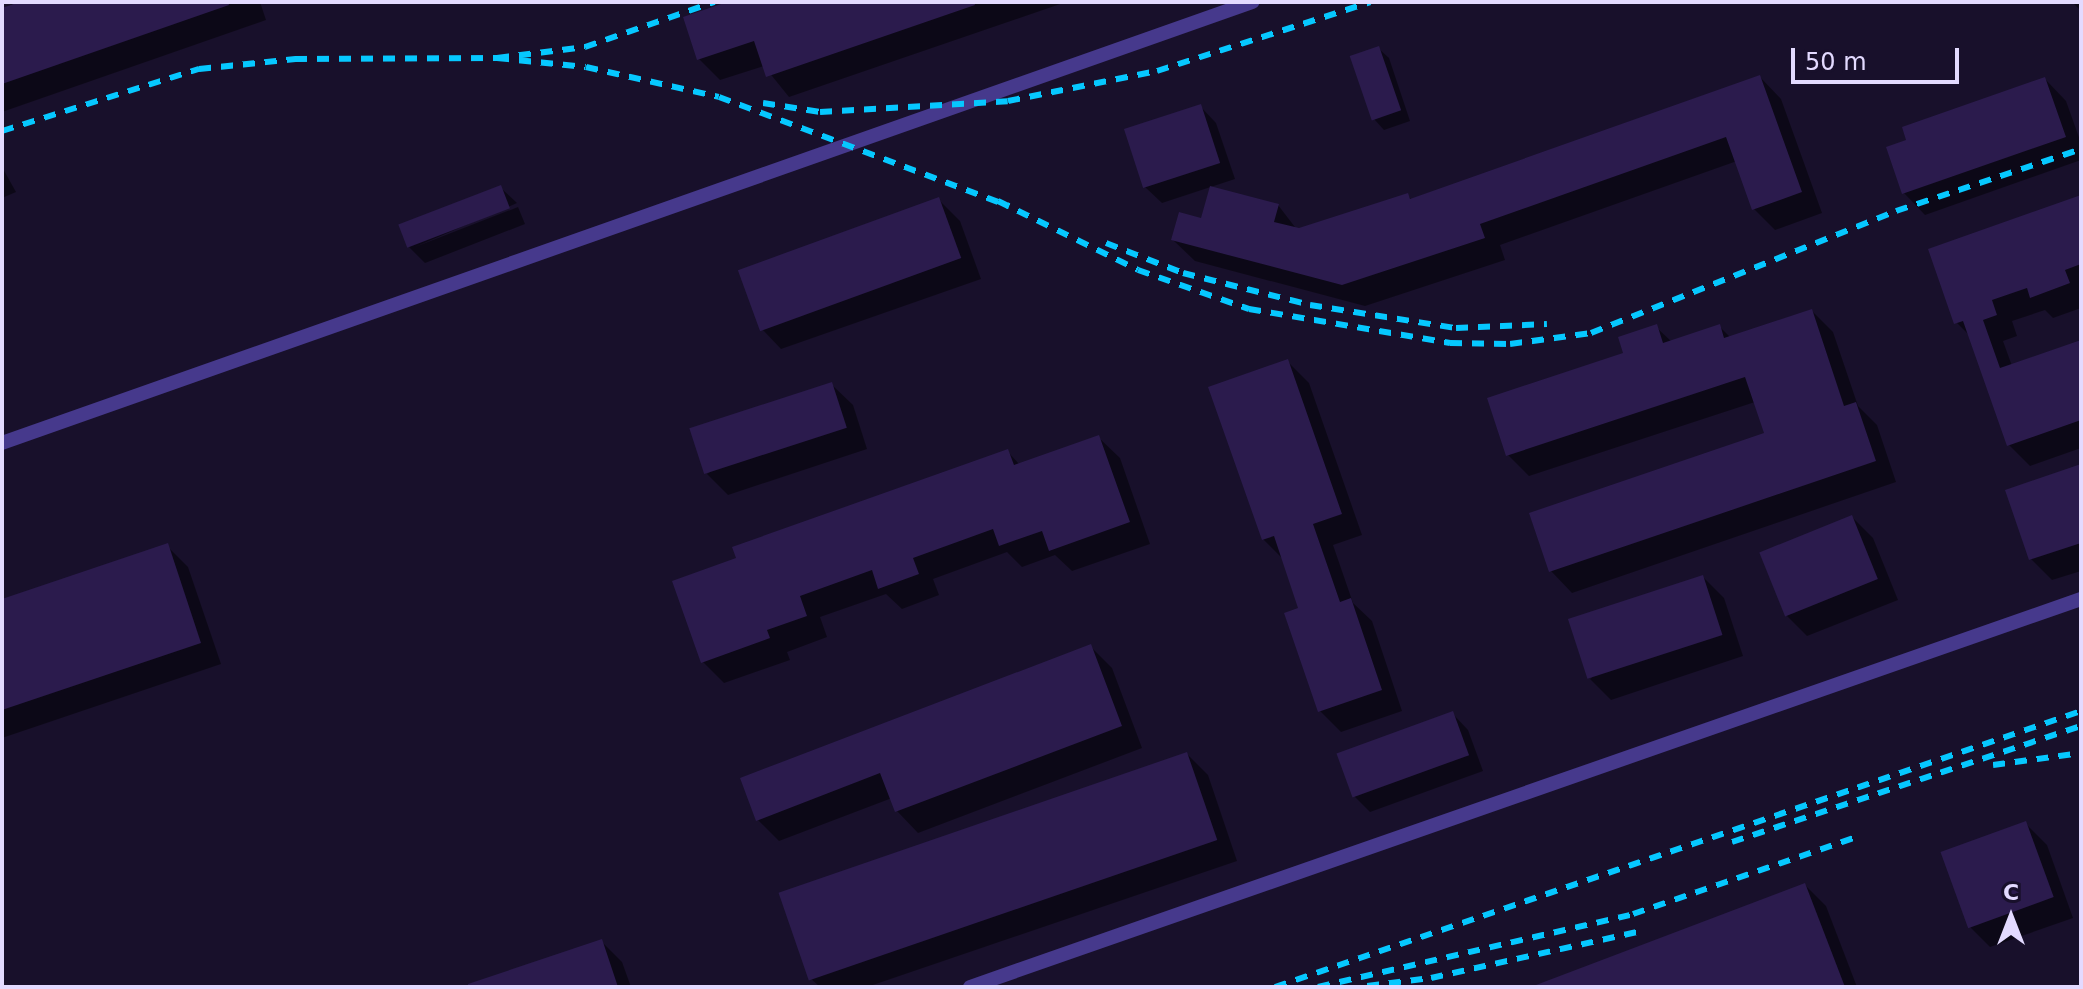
<!DOCTYPE html>
<meta charset="utf-8">
<style>
body{margin:0}
#map{position:relative;width:2083px;height:989px;overflow:hidden;background:#18102b;font-family:"DejaVu Sans",sans-serif}
div>[style]{position:absolute}
.shadow>*{inset:0;background:#0007}
.building>*{inset:0;background:#2b1b4d;transform-origin:0 0}
.service>*{height:14px;margin:-7px;padding:0 7px;transform-origin:7px;border-radius:7px;background:#46398c}
.rail>*{height:6px;margin-top:-3px;transform-origin:0;background:repeating-linear-gradient(90deg,#06c8ff 0 12px,transparent 0 22px)}
span{translate:-50% -50%;white-space:nowrap;text-align:center;line-height:1.15;-webkit-text-stroke:6px #18102b;paint-order:stroke}
.frame{position:absolute;inset:0;border:4px solid #e3daff;pointer-events:none}
.north{position:absolute;left:1971px;top:877px;width:80px;height:80px;-webkit-text-stroke:6px #18102b;paint-order:stroke;rotate:0deg;font-size:22px;font-weight:700;line-height:32px;text-align:center;color:#e3daff}
.north::after{content:'';display:block;margin:auto;width:28px;height:36px;background:#e3daff;clip-path:polygon(50% 0,100% 100%,50% 72%,0 100%)}
.scale{position:absolute;left:1791px;top:48px;width:168px;height:36px;box-sizing:border-box;border:4px solid #e3daff;border-top:0;padding-left:10px;font-size:24px;line-height:28px;white-space:nowrap;color:#e3daff;-webkit-text-stroke:6px #18102b;paint-order:stroke}
</style>
<div id="map">
<div class="shadow">
<div style="clip-path:polygon(15px 2px,260px 2px,266px 20px,2px 112px,2px 10px)"></div>
<div style="clip-path:polygon(733px 2px,1066px 2px,789px 97px,764px 66px,720px 80px,699px 59px)"></div>
<div style="clip-path:polygon(2072px 2px,2081px 2px,2081px 11px)"></div>
<div style="clip-path:polygon(1378px 48px,1389px 58px,1410px 121px,1384px 130px,1374px 119px)"></div>
<div style="clip-path:polygon(1760px 77px,1781px 99px,1822px 213px,1775px 230px,1754px 209px,1737px 161px,1500px 245px,1505px 260px,1365px 306px,1195px 261px,1173px 240px,1203px 220px,1278px 205px,1298px 231px,1407px 195px,1413px 201px)"></div>
<div style="clip-path:polygon(2045px 79px,2066px 101px,2081px 143px,2081px 160px,1925px 215px,1904px 193px,1909px 142px)"></div>
<div style="clip-path:polygon(1200px 106px,1216px 123px,1235px 179px,1162px 203px,1145px 187px)"></div>
<div style="clip-path:polygon(2px 167px,16px 192px,2px 198px)"></div>
<div style="clip-path:polygon(501px 188px,517px 203px,415px 247px,518px 207px,525px 224px,425px 263px,409px 247px,401px 226px)"></div>
<div style="clip-path:polygon(2081px 198px,2081px 308px,2053px 318px,2045px 310px,2012px 321px,2017px 336px,2003px 341px,2012px 366px,2081px 342px,2081px 448px,2030px 466px,2009px 445px,1972px 338px,1956px 322px)"></div>
<div style="clip-path:polygon(939px 200px,960px 221px,981px 279px,781px 349px,760px 327px)"></div>
<div style="clip-path:polygon(1812px 311px,1833px 332px,1858px 406px,1877px 425px,1896px 482px,1572px 593px,1551px 571px,1532px 514px,1766px 434px,1755px 402px,1529px 476px,1508px 455px,1656px 327px,1672px 342px,1719px 326px,1731px 338px)"></div>
<div style="clip-path:polygon(1287px 361px,1309px 383px,1362px 535px,1333px 545px,1353px 603px,1372px 621px,1402px 711px,1341px 732px,1320px 711px,1301px 609px,1284px 560px,1263px 539px)"></div>
<div style="clip-path:polygon(831px 384px,853px 405px,867px 449px,728px 495px,707px 474px)"></div>
<div style="clip-path:polygon(1098px 437px,1120px 458px,1150px 544px,1072px 571px,1055px 555px,1022px 567px,1007px 552px,933px 579px,939px 595px,902px 609px,886px 594px,820px 617px,827px 637px,787px 652px,790px 660px,724px 683px,703px 662px,1007px 451px,1020px 465px)"></div>
<div style="clip-path:polygon(2081px 466px,2081px 571px,2052px 580px,2031px 559px)"></div>
<div style="clip-path:polygon(1852px 517px,1873px 538px,1898px 600px,1807px 636px,1786px 615px)"></div>
<div style="clip-path:polygon(167px 546px,188px 567px,221px 664px,2px 738px,2px 601px)"></div>
<div style="clip-path:polygon(1703px 577px,1724px 598px,1743px 656px,1611px 700px,1590px 679px)"></div>
<div style="clip-path:polygon(1091px 647px,1112px 668px,1142px 748px,918px 833px,897px 811px,892px 798px,779px 841px,758px 820px)"></div>
<div style="clip-path:polygon(1452px 713px,1468px 730px,1483px 771px,1370px 812px,1354px 796px)"></div>
<div style="clip-path:polygon(1187px 754px,1208px 775px,1237px 861px,867px 987px,820px 987px,810px 978px)"></div>
<div style="clip-path:polygon(2025px 823px,2047px 845px,2073px 918px,1990px 947px,1969px 926px)"></div>
<div style="clip-path:polygon(1805px 885px,1826px 906px,1857px 987px,1537px 987px)"></div>
<div style="clip-path:polygon(601px 941px,622px 962px,631px 987px,465px 987px)"></div>
</div>
<div class="building">
<div style="clip-path:polygon(19px 2px,228px 2px,229px 5px,2px 84px,2px 8px)"></div>
<div style="clip-path:polygon(727px 2px,974px 2px,975px 5px,766px 77px,754px 41px,697px 60px,683px 17px)"></div>
<div style="left:1379px;top:46px;width:68px;height:31px;rotate:71deg"></div>
<div style="clip-path:polygon(1760px 75px,1802px 192px,1752px 210px,1726px 137px,1480px 224px,1485px 238px,1342px 285px,1171px 240px,1179px 212px,1201px 218px,1210px 186px,1279px 204px,1274px 222px,1299px 228px,1408px 193px,1410px 199px)"></div>
<div style="clip-path:polygon(2045px 77px,2066px 137px,1902px 194px,1886px 147px,1906px 140px,1902px 127px)"></div>
<div style="left:1201px;top:104px;width:62px;height:81px;rotate:72deg"></div>
<div style="left:501px;top:185px;width:25px;height:110px;rotate:69deg"></div>
<div style="clip-path:polygon(2081px 195px,2081px 264px,2065px 270px,2070px 283px,2030px 298px,2027px 288px,1992px 300px,1997px 315px,1983px 320px,2000px 368px,2081px 340px,2081px 420px,2007px 446px,1963px 321px,1954px 324px,1928px 249px)"></div>
<div style="left:939px;top:197px;width:65px;height:214px;rotate:70deg"></div>
<div style="clip-path:polygon(1812px 309px,1844px 406px,1856px 402px,1876px 461px,1549px 572px,1529px 513px,1764px 433px,1745px 377px,1506px 456px,1487px 398px,1623px 353px,1618px 337px,1657px 324px,1663px 343px,1720px 324px,1724px 338px)"></div>
<div style="clip-path:polygon(1288px 359px,1342px 514px,1313px 524px,1340px 602px,1351px 598px,1382px 690px,1318px 712px,1284px 613px,1298px 608px,1274px 536px,1262px 540px,1208px 387px)"></div>
<div style="left:832px;top:382px;width:48px;height:150px;rotate:72deg"></div>
<div style="clip-path:polygon(1099px 435px,1130px 522px,1049px 551px,1042px 531px,999px 546px,993px 529px,913px 558px,919px 574px,878px 589px,872px 570px,800px 596px,807px 616px,767px 630px,770px 638px,701px 663px,672px 581px,736px 558px,732px 547px,1008px 449px,1014px 465px)"></div>
<div style="clip-path:polygon(2081px 464px,2081px 543px,2029px 560px,2005px 490px)"></div>
<div style="left:1852px;top:515px;width:69px;height:100px;rotate:68deg"></div>
<div style="clip-path:polygon(168px 543px,201px 643px,2px 710px,2px 599px)"></div>
<div style="left:1703px;top:575px;width:63px;height:142px;rotate:72deg"></div>
<div style="clip-path:polygon(1091px 644px,1122px 726px,895px 812px,880px 773px,756px 821px,740px 778px)"></div>
<div style="left:1453px;top:711px;width:47px;height:124px;rotate:70deg"></div>
<div style="left:1187px;top:752px;width:93px;height:432px;rotate:71deg"></div>
<div style="left:2026px;top:821px;width:81px;height:91px;rotate:70deg"></div>
<div style="clip-path:polygon(1805px 883px,1845px 987px,1536px 987px,1536px 985px)"></div>
<div style="clip-path:polygon(602px 939px,618px 987px,468px 987px,468px 984px)"></div>
</div>
<div class="service">
<div style="left:2px;top:443px;width:1326px;rotate:-19.43deg"></div>
<div style="left:970px;top:987px;width:1177px;rotate:-19.25deg"></div>
</div>
<div class="rail">
<div style="left:497px;top:58px;width:89px;rotate:5.8deg"></div>
<div style="left:586px;top:67px;width:136px;rotate:12.7deg"></div>
<div style="left:719px;top:97px;width:310px;rotate:20.6deg"></div>
<div style="left:763px;top:103px;width:58px;rotate:9deg"></div>
<div style="left:820px;top:112px;width:188px;rotate:-3.3deg"></div>
<div style="left:1008px;top:101px;width:152px;rotate:-11.4deg"></div>
<div style="left:1157px;top:71px;width:224px;rotate:-17.9deg"></div>
<div style="left:2px;top:131px;width:207px;rotate:-17.5deg"></div>
<div style="left:199px;top:69px;width:97px;rotate:-5.9deg"></div>
<div style="left:295px;top:59px;width:202px;rotate:-0.3deg"></div>
<div style="left:497px;top:58px;width:89px;rotate:-7.1deg"></div>
<div style="left:585px;top:47px;width:137px;rotate:-19.2deg"></div>
<div style="left:998px;top:201px;width:156px;rotate:26.2deg"></div>
<div style="left:1138px;top:270px;width:118px;rotate:19.4deg"></div>
<div style="left:1249px;top:309px;width:204px;rotate:9.6deg"></div>
<div style="left:1450px;top:343px;width:60px;rotate:1deg"></div>
<div style="left:1510px;top:344px;width:82px;rotate:-7.7deg"></div>
<div style="left:1591px;top:333px;width:328px;rotate:-21.8deg"></div>
<div style="left:1896px;top:211px;width:195px;rotate:-18.5deg"></div>
<div style="left:1106px;top:243px;width:83px;rotate:21.3deg"></div>
<div style="left:1183px;top:273px;width:131px;rotate:14.1deg"></div>
<div style="left:1310px;top:305px;width:148px;rotate:9deg"></div>
<div style="left:1456px;top:328px;width:91px;rotate:-2.5deg"></div>
<div style="left:1993px;top:765px;width:89px;rotate:-7.8deg"></div>
<div style="left:1732px;top:842px;width:368px;rotate:-18.4deg"></div>
<div style="left:1367px;top:986px;width:64px;rotate:-7.1deg"></div>
<div style="left:1431px;top:978px;width:211px;rotate:-12.6deg"></div>
<div style="left:1275px;top:987px;width:852px;rotate:-18.9deg"></div>
<div style="left:1318px;top:987px;width:323px;rotate:-13deg"></div>
<div style="left:1633px;top:914px;width:239px;rotate:-19deg"></div>
</div>
<div class="frame"></div>
<div class="north">С</div>
<div class="scale">50 m</div>
</div>
